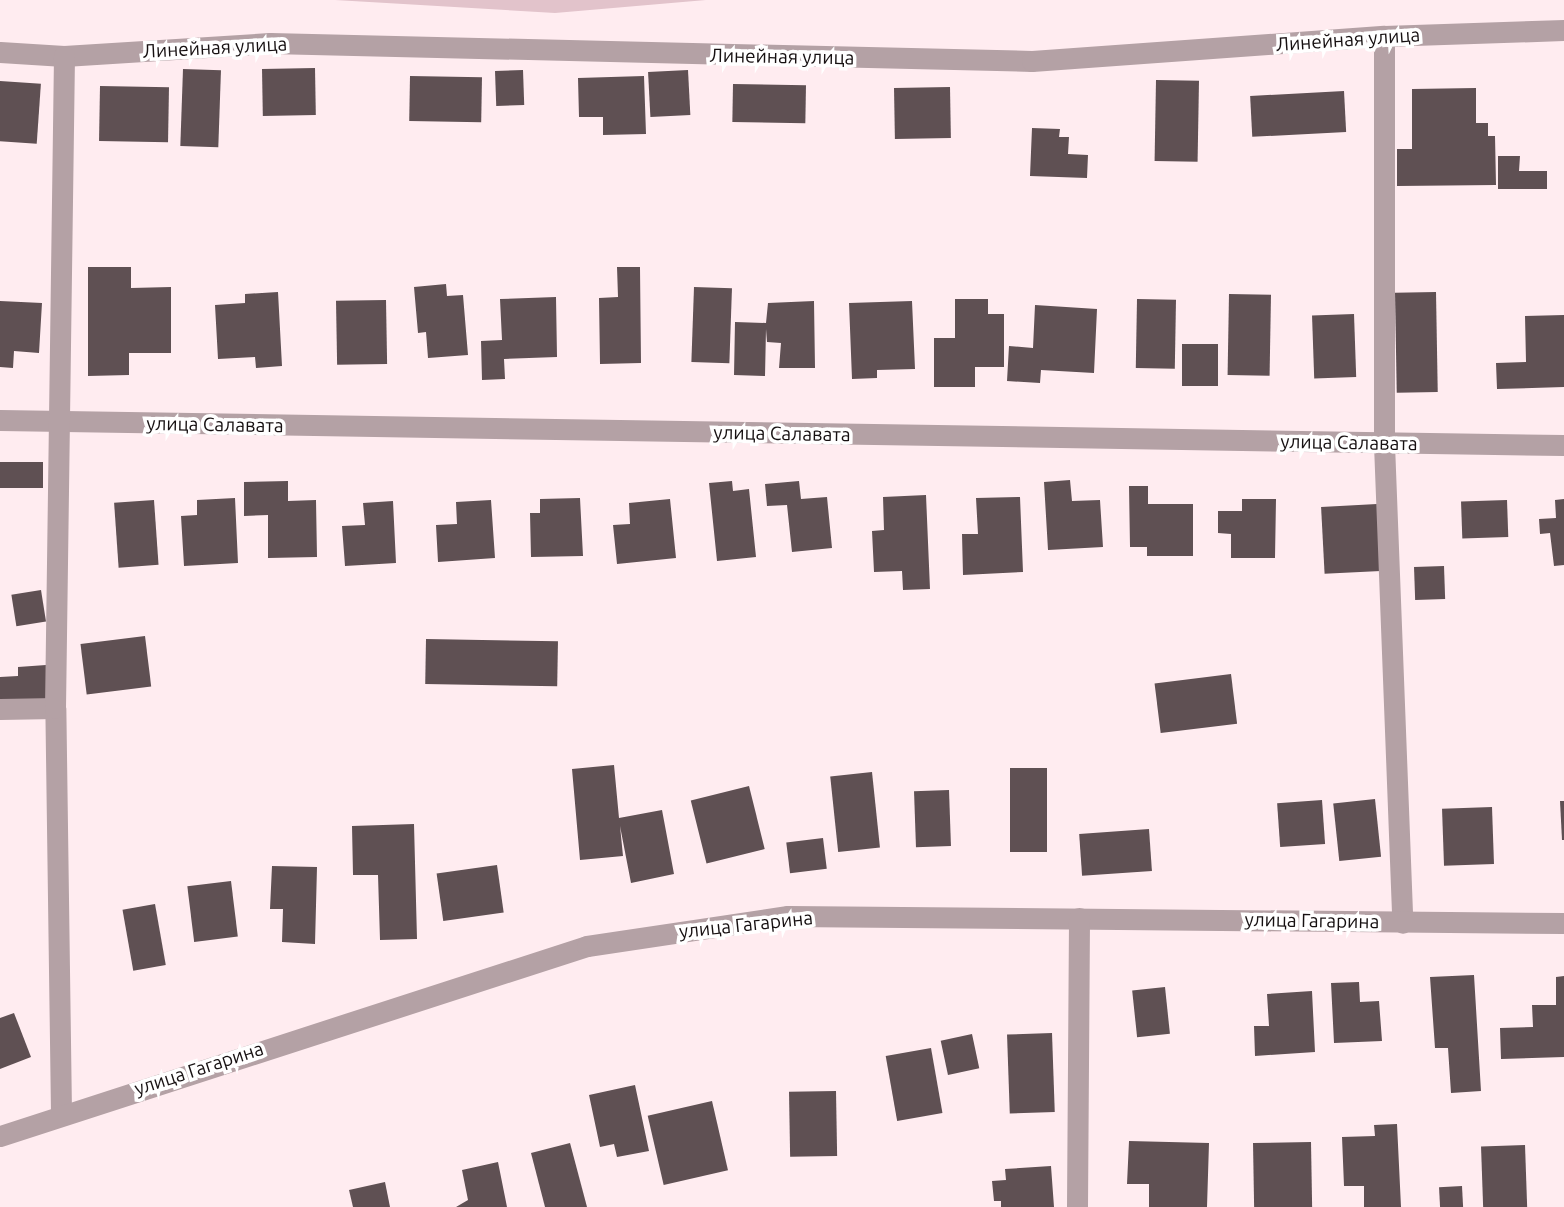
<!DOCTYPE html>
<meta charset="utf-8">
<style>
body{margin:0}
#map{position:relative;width:1564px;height:1207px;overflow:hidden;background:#ffecf0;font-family:Ubuntu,sans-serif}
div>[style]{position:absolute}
.green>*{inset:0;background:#e2c3cb}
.building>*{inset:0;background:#5f5053;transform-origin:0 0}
.minor>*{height:21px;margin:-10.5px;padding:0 10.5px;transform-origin:10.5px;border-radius:10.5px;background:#b4a1a5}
span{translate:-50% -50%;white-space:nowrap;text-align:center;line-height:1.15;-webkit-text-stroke:7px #fff;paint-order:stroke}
.street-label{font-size:19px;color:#161011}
</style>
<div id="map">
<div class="green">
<div style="clip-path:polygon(335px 0,706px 0,555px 13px)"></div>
</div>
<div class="building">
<div style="left:315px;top:68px;width:47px;height:53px;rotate:89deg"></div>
<div style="left:183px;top:69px;width:38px;height:77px;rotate:2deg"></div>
<div style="left:523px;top:70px;width:35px;height:28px;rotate:88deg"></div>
<div style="left:688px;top:70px;width:45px;height:40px;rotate:87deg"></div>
<div style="left:410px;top:76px;width:72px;height:45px;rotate:1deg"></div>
<div style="clip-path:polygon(644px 76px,646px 134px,603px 135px,603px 117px,579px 117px,578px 78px)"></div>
<div style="left:1156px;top:80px;width:43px;height:81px;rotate:1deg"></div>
<div style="left:0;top:81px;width:41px;height:60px;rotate:4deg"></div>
<div style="left:733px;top:84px;width:73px;height:38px;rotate:1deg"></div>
<div style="left:100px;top:86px;width:69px;height:55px;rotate:1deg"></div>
<div style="left:950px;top:87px;width:51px;height:56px;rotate:89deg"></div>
<div style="clip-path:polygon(1476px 88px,1476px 123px,1488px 123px,1488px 136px,1495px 136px,1496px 185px,1397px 186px,1397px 149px,1412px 149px,1412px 89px)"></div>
<div style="left:1344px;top:91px;width:41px;height:94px;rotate:87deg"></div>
<div style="clip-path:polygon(1032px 128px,1060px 129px,1059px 137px,1069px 137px,1068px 154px,1088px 155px,1087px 178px,1030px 176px)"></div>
<div style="clip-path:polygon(1498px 156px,1520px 156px,1519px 171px,1547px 171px,1547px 189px,1498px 189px)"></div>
<div style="clip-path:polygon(88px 267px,131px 267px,131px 288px,171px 287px,171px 353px,129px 353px,129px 375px,88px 376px)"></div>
<div style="clip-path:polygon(617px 267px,640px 267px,641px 363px,600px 364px,599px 298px,618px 297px)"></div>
<div style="clip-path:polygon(446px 284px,447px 296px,463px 295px,468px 355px,428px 358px,426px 332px,418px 333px,414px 287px)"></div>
<div style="left:694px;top:287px;width:38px;height:75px;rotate:2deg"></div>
<div style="clip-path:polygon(278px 292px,282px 366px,256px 368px,255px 357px,218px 359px,215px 305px,245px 303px,245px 294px)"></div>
<div style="left:1436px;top:292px;width:100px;height:41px;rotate:89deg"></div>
<div style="left:1229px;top:294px;width:42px;height:81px;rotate:1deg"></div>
<div style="clip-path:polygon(556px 297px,557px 357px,504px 359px,505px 379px,482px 380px,481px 341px,502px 340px,500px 299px)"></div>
<div style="clip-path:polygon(955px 299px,988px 299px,988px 314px,1004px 314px,1004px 367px,975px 367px,975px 387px,934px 387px,934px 338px,955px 338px)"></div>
<div style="left:1137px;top:299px;width:39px;height:69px;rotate:1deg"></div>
<div style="left:386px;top:300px;width:64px;height:50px;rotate:89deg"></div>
<div style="clip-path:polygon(0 301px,42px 303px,39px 353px,14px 351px,13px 368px,0 367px)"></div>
<div style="clip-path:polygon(814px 301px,815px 368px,779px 368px,781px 343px,767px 342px,766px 329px,765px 376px,734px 375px,735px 322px,766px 323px,768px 303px)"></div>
<div style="clip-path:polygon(912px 301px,915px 369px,877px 370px,877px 378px,852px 379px,849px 303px)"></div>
<div style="clip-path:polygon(1035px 305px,1097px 309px,1094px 373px,1041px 370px,1040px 383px,1007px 381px,1009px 346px,1033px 348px)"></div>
<div style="left:1354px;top:314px;width:63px;height:42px;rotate:88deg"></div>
<div style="clip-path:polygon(1564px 315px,1564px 387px,1497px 389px,1496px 363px,1526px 362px,1525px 316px)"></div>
<div style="left:1182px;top:344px;width:36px;height:42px"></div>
<div style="left:43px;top:462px;width:26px;height:43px;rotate:90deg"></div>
<div style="clip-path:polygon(1070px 480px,1072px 501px,1100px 500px,1103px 547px,1048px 550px,1044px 482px)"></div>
<div style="clip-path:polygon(288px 481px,288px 501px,316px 500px,317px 557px,268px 558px,268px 515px,244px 516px,244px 482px)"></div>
<div style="clip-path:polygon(732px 481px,733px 491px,749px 489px,756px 557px,717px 561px,709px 483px)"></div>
<div style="clip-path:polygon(799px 481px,801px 499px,827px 497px,832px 548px,792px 552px,787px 505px,767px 506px,765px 484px)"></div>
<div style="clip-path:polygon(1129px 486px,1148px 486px,1148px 504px,1193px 504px,1193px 556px,1147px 556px,1147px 547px,1130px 547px)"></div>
<div style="clip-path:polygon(926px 495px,930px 589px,903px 590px,902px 571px,874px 572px,872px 531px,884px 530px,883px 497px)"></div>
<div style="clip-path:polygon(1020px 497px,1023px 572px,963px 575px,962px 534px,978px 534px,976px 498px)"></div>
<div style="clip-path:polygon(235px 498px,238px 563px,184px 566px,181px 516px,197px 515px,197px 500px)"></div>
<div style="clip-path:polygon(580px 498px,583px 556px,531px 557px,530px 513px,540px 513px,540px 499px)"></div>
<div style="clip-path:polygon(670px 499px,676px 558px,617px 564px,613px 525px,630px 524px,629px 503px)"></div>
<div style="clip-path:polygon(1242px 499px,1276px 499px,1275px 558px,1231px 558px,1231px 534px,1218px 533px,1218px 511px,1242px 511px)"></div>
<div style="clip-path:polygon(1564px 499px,1564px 565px,1554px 566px,1550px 533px,1540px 534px,1539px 519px,1556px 518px,1555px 500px)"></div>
<div style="left:154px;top:500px;width:65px;height:40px;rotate:86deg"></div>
<div style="clip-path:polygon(491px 500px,495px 558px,438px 562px,436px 525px,457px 524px,456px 502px)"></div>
<div style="left:1507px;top:500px;width:37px;height:46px;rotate:88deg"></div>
<div style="clip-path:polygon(393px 501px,396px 563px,345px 566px,342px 526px,365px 525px,363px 503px)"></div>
<div style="left:1377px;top:504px;width:67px;height:56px;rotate:87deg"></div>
<div style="left:1444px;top:566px;width:33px;height:30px;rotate:88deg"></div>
<div style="left:41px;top:590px;width:32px;height:30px;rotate:81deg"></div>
<div style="left:145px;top:636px;width:51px;height:65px;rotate:83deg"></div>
<div style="left:426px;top:639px;width:132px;height:45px;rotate:1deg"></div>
<div style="clip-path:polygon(46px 665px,48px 701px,0 704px,0 677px,18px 676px,18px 667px)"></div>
<div style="left:1231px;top:674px;width:50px;height:77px;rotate:83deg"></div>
<div style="clip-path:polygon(614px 765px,619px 818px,662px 810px,674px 874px,631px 883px,620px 826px,623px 856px,580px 860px,572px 769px)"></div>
<div style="left:1010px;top:768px;width:37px;height:84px"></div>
<div style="left:872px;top:772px;width:76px;height:42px;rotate:84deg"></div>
<div style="left:749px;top:786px;width:65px;height:60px;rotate:76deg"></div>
<div style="left:949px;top:790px;width:56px;height:35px;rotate:88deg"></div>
<div style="left:1375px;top:799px;width:58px;height:42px;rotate:84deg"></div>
<div style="left:1322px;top:800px;width:44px;height:45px;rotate:86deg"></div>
<div style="clip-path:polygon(1560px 801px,1564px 801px,1564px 840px,1562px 840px)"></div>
<div style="left:1492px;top:807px;width:57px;height:50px;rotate:88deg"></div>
<div style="clip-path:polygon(414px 824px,417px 939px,380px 940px,378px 875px,353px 875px,352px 826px)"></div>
<div style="left:1149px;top:829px;width:42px;height:70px;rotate:86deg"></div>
<div style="left:823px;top:838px;width:31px;height:37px;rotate:83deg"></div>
<div style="left:497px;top:865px;width:48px;height:61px;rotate:82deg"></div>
<div style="clip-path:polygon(272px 866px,317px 867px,315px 944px,282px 942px,283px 909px,270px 909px)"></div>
<div style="left:231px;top:881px;width:56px;height:44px;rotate:83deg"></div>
<div style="left:155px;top:904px;width:62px;height:33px;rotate:80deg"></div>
<div style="clip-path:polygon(1474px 975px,1481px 1091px,1451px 1093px,1448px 1048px,1435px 1048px,1430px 977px)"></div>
<div style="clip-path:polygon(1564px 976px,1564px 1057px,1501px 1059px,1500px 1028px,1533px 1027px,1532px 1005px,1556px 1005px,1556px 977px)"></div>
<div style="clip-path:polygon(1359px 982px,1360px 1002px,1379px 1001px,1382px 1041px,1334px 1043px,1331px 983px)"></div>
<div style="left:1165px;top:987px;width:47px;height:33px;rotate:84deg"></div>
<div style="clip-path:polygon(1312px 991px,1315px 1052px,1255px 1056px,1254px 1026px,1269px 1026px,1267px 994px)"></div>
<div style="clip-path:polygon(14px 1013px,31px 1057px,0 1069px,0 1018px)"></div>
<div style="left:1052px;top:1033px;width:79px;height:45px;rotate:88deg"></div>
<div style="left:972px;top:1034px;width:35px;height:32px;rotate:78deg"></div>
<div style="left:931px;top:1048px;width:66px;height:46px;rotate:80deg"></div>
<div style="clip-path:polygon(635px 1085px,649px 1151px,617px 1157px,614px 1144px,600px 1147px,589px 1095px)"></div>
<div style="left:836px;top:1091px;width:65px;height:47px;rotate:89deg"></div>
<div style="left:712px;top:1101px;width:71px;height:66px;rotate:77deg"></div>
<div style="clip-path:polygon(1397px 1124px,1401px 1207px,1364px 1207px,1364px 1186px,1344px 1186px,1342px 1137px,1375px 1136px,1374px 1125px)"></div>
<div style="clip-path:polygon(1129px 1141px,1209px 1143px,1207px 1207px,1149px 1207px,1149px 1184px,1127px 1184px)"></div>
<div style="left:1311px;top:1142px;width:65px;height:58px;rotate:89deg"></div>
<div style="clip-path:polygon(570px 1143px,587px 1207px,545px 1207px,531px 1153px)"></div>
<div style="left:1525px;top:1145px;width:62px;height:44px;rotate:88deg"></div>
<div style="clip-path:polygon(498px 1162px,507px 1207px,456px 1207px,468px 1200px,462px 1170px)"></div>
<div style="clip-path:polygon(1051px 1166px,1054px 1207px,1001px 1207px,1001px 1201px,994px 1201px,992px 1181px,1006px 1180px,1005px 1169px)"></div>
<div style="clip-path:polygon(385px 1182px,390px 1207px,353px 1207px,349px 1190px)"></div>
<div style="left:1462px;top:1186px;width:21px;height:23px;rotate:87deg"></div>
</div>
<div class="minor">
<div style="left:1384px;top:36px;width:408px;rotate:90deg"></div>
<div style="left:1384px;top:444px;width:479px;rotate:87.8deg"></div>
<div style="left:0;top:52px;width:64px;rotate:3.6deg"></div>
<div style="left:64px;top:56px;width:206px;rotate:-3.6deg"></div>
<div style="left:270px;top:43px;width:762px;rotate:1.35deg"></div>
<div style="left:1032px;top:61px;width:353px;rotate:-4.1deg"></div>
<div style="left:1384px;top:36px;width:180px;rotate:-1.9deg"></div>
<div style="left:0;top:420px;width:1564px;rotate:0.92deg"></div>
<div style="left:0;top:709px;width:55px;rotate:-1deg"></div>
<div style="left:61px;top:1113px;width:405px;rotate:-90.8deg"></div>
<div style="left:55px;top:708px;width:652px;rotate:-89.21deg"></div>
<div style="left:0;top:1136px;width:617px;rotate:-17.94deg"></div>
<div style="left:587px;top:946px;width:203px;rotate:-8.5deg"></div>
<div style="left:788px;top:916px;width:776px;rotate:0.52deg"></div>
<div style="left:1077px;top:1207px;width:289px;rotate:-89.6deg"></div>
</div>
<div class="street-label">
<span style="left:1348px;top:40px;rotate:-4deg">Линейная улица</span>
<span style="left:215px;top:48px;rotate:-3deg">Линейная улица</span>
<span style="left:782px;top:57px;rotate:1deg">Линейная улица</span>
<span style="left:215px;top:425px;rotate:1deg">улица Салавата</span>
<span style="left:782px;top:434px;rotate:1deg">улица Салавата</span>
<span style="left:1349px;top:443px;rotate:1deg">улица Салавата</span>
<span style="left:1312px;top:921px;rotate:1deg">улица Гагарина</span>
<span style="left:746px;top:925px;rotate:-6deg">улица Гагарина</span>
<span style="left:199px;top:1069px;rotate:-18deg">улица Гагарина</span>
</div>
</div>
